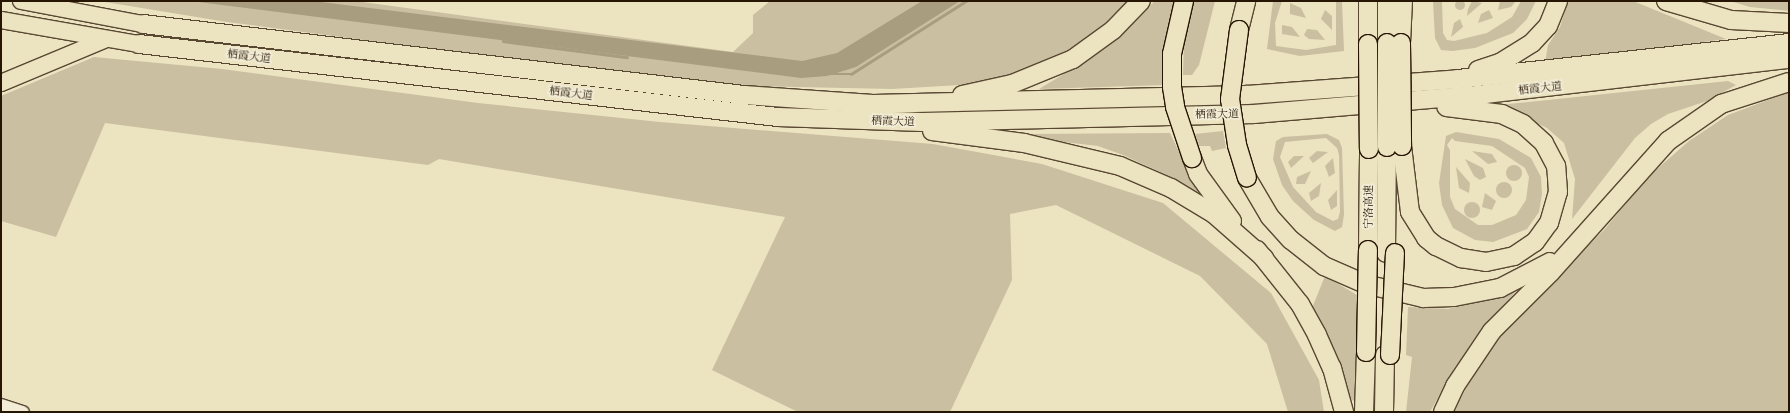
<!DOCTYPE html>
<meta charset="utf-8">
<style>
body{margin:0}
#map{position:relative;width:1790px;height:413px;overflow:hidden;background:#ece3c1;font-family:"Libre Caslon Text","Noto Serif SC",serif}
div>[style]{position:absolute}
.green>*{inset:0;background:#cac0a1}
.round{border-radius:50%}
.water>*{inset:0;background:#a99d80}
.stream>*{height:2.5px;margin:-1.25px;padding:0 1.25px;transform-origin:1.25px;border-radius:1.25px;background:#a99d80}
.roads{filter:drop-shadow(1px 0 #584832) drop-shadow(-1px 0 #584832) drop-shadow(0 1px #584832) drop-shadow(0 -1px #584832)}
.minor>*{height:12px;margin:-6px;padding:0 6px;transform-origin:6px;border-radius:6px;background:#f3edd7}
.major>*{height:16px;margin:-8px;padding:0 8px;transform-origin:8px;border-radius:8px;background:#ece3c1}
.highway>*{height:18px;margin:-9px;padding:0 9px;transform-origin:9px;border-radius:9px;background:#ece3c1}
.bridges{filter:drop-shadow(1px 0 #261502) drop-shadow(-1px 0 #261502) drop-shadow(0 1px #261502) drop-shadow(0 -1px #261502)}
.highway-bridge>*{height:18px;margin:-9px;padding:0 9px;transform-origin:9px;border-radius:9px;background:#ece3c1}
span{translate:-50% -50%;white-space:nowrap;text-align:center;line-height:1.15;-webkit-text-stroke:3.5px #f3edd7;paint-order:stroke}
.street-label{font-size:11px;color:#261502}
.frame{position:absolute;inset:0;border:2px solid #261502;pointer-events:none}
</style>
<div id="map">
<div class="green">
<div class="round" style="left:1455px;top:0;width:10px;height:10px"></div>
<div style="clip-path:polygon(99px 1px,355px 1px,733px 52px,753px 33px,753px 15px,770px 1px,1130px 1px,1091px 37px,1030px 71px,977px 84px,892px 89px,701px 85px,227px 22px)"></div>
<div style="clip-path:polygon(1155px 1px,1177px 1px,1165px 85px,1039px 89px,1097px 54px)"></div>
<div style="clip-path:polygon(1194px 1px,1215px 1px,1199px 65px,1192px 75px,1183px 75px,1184px 40px)"></div>
<div style="clip-path:polygon(1273px 1px,1282px 1px,1275px 23px,1276px 46px,1306px 50px,1336px 45px,1336px 1px,1342px 1px,1344px 51px,1300px 56px,1267px 49px)"></div>
<div style="clip-path:polygon(1433px 1px,1442px 1px,1443px 33px,1447px 40px,1454px 41px,1487px 33px,1512px 17px,1521px 1px,1536px 1px,1527px 19px,1513px 33px,1475px 48px,1452px 51px,1441px 50px,1435px 38px)"></div>
<div style="clip-path:polygon(1472px 1px,1482px 3px,1467px 16px,1468px 9px)"></div>
<div style="clip-path:polygon(1500px 1px,1516px 1px,1511px 7px,1498px 10px)"></div>
<div style="clip-path:polygon(1568px 1px,1633px 1px,1726px 39px,1545px 63px,1548px 45px,1560px 27px)"></div>
<div style="clip-path:polygon(1730px 1px,1789px 1px,1789px 11px,1750px 7px)"></div>
<div style="clip-path:polygon(1290px 3px,1301px 8px,1306px 18px,1290px 14px)"></div>
<div style="clip-path:polygon(1325px 10px,1332px 16px,1332px 30px,1321px 19px)"></div>
<div style="clip-path:polygon(1489px 10px,1493px 18px,1478px 23px,1481px 14px)"></div>
<div style="clip-path:polygon(1460px 19px,1463px 27px,1451px 37px,1454px 23px)"></div>
<div style="clip-path:polygon(1282px 25px,1292px 27px,1300px 37px,1282px 34px)"></div>
<div style="clip-path:polygon(1307px 29px,1317px 30px,1325px 40px,1309px 39px,1304px 35px)"></div>
<div style="clip-path:polygon(94px 57px,222px 69px,478px 103px,660px 122px,933px 144px,1042px 164px,1163px 203px,1271px 293px,1319px 380px,1324px 412px,1288px 412px,1267px 344px,1200px 276px,1056px 205px,1010px 214px,1012px 280px,950px 412px,798px 412px,712px 370px,785px 217px,439px 159px,428px 165px,105px 123px,56px 237px,1px 221px,1px 96px)"></div>
<div style="clip-path:polygon(1728px 81px,1736px 85px,1707px 101px,1668px 114px,1651px 124px,1635px 138px,1572px 219px,1575px 179px,1564px 143px,1547px 128px,1499px 105px)"></div>
<div style="clip-path:polygon(1789px 92px,1789px 412px,1454px 412px,1474px 372px,1514px 318px,1604px 230px,1649px 176px,1689px 141px,1728px 115px)"></div>
<div style="clip-path:polygon(1223px 131px,1226px 148px,1212px 151px,1210px 146px,1199px 146px,1195px 134px)"></div>
<div style="clip-path:polygon(evenodd,1456px 132px,1499px 139px,1531px 158px,1541px 177px,1542px 194px,1539px 212px,1527px 229px,1493px 242px,1475px 240px,1453px 228px,1442px 205px,1439px 183px,1446px 136px,1456px 132px,1452px 138px,1455px 141px,1492px 146px,1525px 168px,1529px 177px,1526px 200px,1516px 215px,1492px 225px,1478px 225px,1455px 209px,1450px 197px,1450px 150px,1447px 145px,1452px 138px)"></div>
<div style="clip-path:polygon(1170px 133px,1203px 202px,1169px 176px,1123px 155px,1098px 146px,1029px 138px,1028px 134px)"></div>
<div style="clip-path:polygon(evenodd,1327px 134px,1339px 140px,1342px 148px,1344px 215px,1342px 227px,1335px 231px,1314px 220px,1293px 201px,1282px 185px,1273px 159px,1276px 141px,1283px 137px,1327px 134px,1326px 138px,1337px 148px,1339px 155px,1340px 212px,1338px 219px,1333px 221px,1316px 212px,1293px 187px,1280px 157px,1285px 142px,1326px 138px)"></div>
<div style="clip-path:polygon(1317px 151px,1328px 152px,1313px 163px,1309px 158px)"></div>
<div style="clip-path:polygon(1472px 151px,1492px 154px,1497px 162px,1488px 164px)"></div>
<div style="clip-path:polygon(1294px 156px,1304px 156px,1291px 168px,1288px 162px)"></div>
<div style="clip-path:polygon(1333px 158px,1335px 173px,1329px 177px,1325px 166px)"></div>
<div style="clip-path:polygon(1465px 159px,1483px 168px,1486px 177px,1480px 180px,1474px 176px)"></div>
<div class="round" style="left:1506px;top:165px;width:16px;height:16px"></div>
<div style="clip-path:polygon(1456px 167px,1470px 183px,1469px 193px,1459px 188px)"></div>
<div style="clip-path:polygon(1311px 171px,1305px 184px,1296px 184px,1297px 177px)"></div>
<div class="round" style="left:1496px;top:182px;width:16px;height:16px"></div>
<div style="clip-path:polygon(1321px 183px,1319px 196px,1311px 201px,1309px 193px)"></div>
<div style="clip-path:polygon(1337px 190px,1337px 206px,1331px 210px,1328px 200px)"></div>
<div style="clip-path:polygon(1485px 193px,1496px 201px,1492px 210px,1482px 207px)"></div>
<div class="round" style="left:1464px;top:202px;width:16px;height:16px"></div>
<div style="clip-path:polygon(1325px 276px,1357px 295px,1357px 402px,1347px 398px,1312px 308px)"></div>
<div style="clip-path:polygon(1515px 292px,1454px 369px,1430px 412px,1406px 412px,1412px 357px,1406px 355px,1408px 307px,1448px 309px)"></div>
</div>
<div class="water">
<div style="clip-path:polygon(190px 1px,313px 1px,802px 61px,837px 53px,922px 1px,960px 1px,856px 67px,827px 76px,801px 78px)"></div>
</div>
<div class="stream">
<div style="left:503px;top:41px;width:125px;rotate:7.4deg"></div>
<div style="left:831px;top:74px;width:20px"></div>
<div style="left:851px;top:74px;width:136px;rotate:-32.4deg"></div>
</div>
<div class="roads">
<div class="minor">
<div style="left:1px;top:405px;width:23px;rotate:18deg"></div>
</div>
<div class="major">
<div style="left:21px;top:1px;width:124px;rotate:10.7deg"></div>
<div style="left:1px;top:20px;width:140px;rotate:9.9deg"></div>
<div style="left:1px;top:83px;width:112px;rotate:-22.7deg"></div>
</div>
<div class="highway">
<div style="left:1368px;top:1px;width:43px;rotate:90deg"></div>
<div style="left:1387px;top:1px;width:42px;rotate:90deg"></div>
<div style="left:1666px;top:1px;width:68px;rotate:16.3deg"></div>
<div style="left:1731px;top:20px;width:58px;rotate:3deg"></div>
<div style="left:143px;top:24px;width:605px;rotate:6.74deg"></div>
<div style="left:744px;top:95px;width:129px;rotate:4deg"></div>
<div style="left:873px;top:104px;width:374px;rotate:-1.4deg"></div>
<div style="left:1247px;top:95px;width:212px;rotate:-4.3deg"></div>
<div style="left:1458px;top:79px;width:333px;rotate:-6.2deg"></div>
<div style="left:1239px;top:30px;width:30px;rotate:-76deg"></div>
<div style="left:1401px;top:43px;width:42px;rotate:-87.3deg"></div>
<div style="left:139px;top:44px;width:643px;rotate:6.52deg"></div>
<div style="left:778px;top:117px;width:144px;rotate:2deg"></div>
<div style="left:922px;top:122px;width:332px;rotate:-1.4deg"></div>
<div style="left:1254px;top:114px;width:232px;rotate:-4.9deg"></div>
<div style="left:1485px;top:94px;width:306px;rotate:-6.6deg"></div>
<div style="left:1478px;top:70px;width:23px;rotate:-18deg"></div>
<div style="left:1500px;top:63px;width:38px;rotate:-32deg"></div>
<div style="left:1532px;top:43px;width:23px;rotate:-47deg"></div>
<div style="left:1548px;top:26px;width:27px;rotate:-68deg"></div>
<div style="left:962px;top:95px;width:51px;rotate:-12.4deg"></div>
<div style="left:1012px;top:84px;width:66px;rotate:-22.3deg"></div>
<div style="left:1073px;top:59px;width:49px;rotate:-35.9deg"></div>
<div style="left:1113px;top:30px;width:40px;rotate:-46deg"></div>
<div style="left:932px;top:131px;width:93px;rotate:7.4deg"></div>
<div style="left:1024px;top:143px;width:99px;rotate:13.5deg"></div>
<div style="left:1120px;top:166px;width:56px;rotate:23.3deg"></div>
<div style="left:1171px;top:188px;width:50px;rotate:31.2deg"></div>
<div style="left:1214px;top:214px;width:67px;rotate:41.3deg"></div>
<div style="left:1402px;top:146px;width:66px;rotate:83.1deg"></div>
<div style="left:1410px;top:212px;width:31px;rotate:58deg"></div>
<div style="left:1426px;top:238px;width:13px;rotate:39deg"></div>
<div style="left:1436px;top:246px;width:28px;rotate:26deg"></div>
<div style="left:1461px;top:258px;width:25px;rotate:9deg"></div>
<div style="left:1486px;top:262px;width:29px;rotate:-12deg"></div>
<div style="left:1514px;top:256px;width:25px;rotate:-34deg"></div>
<div style="left:1535px;top:242px;width:24px;rotate:-54deg"></div>
<div style="left:1549px;top:223px;width:32px;rotate:-74deg"></div>
<div style="left:1558px;top:192px;width:26px;rotate:-94deg"></div>
<div style="left:1556px;top:166px;width:26px;rotate:-118deg"></div>
<div style="left:1544px;top:143px;width:28px;rotate:-138deg"></div>
<div style="left:1523px;top:124px;width:23px;rotate:-155deg"></div>
<div style="left:1502px;top:114px;width:56px;rotate:-172.9deg"></div>
<div style="left:1192px;top:158px;width:17px;rotate:69deg"></div>
<div style="left:1198px;top:174px;width:58px;rotate:54.1deg"></div>
<div style="left:1247px;top:178px;width:45px;rotate:59.5deg"></div>
<div style="left:1270px;top:217px;width:31px;rotate:48deg"></div>
<div style="left:1291px;top:240px;width:42px;rotate:38.2deg"></div>
<div style="left:1324px;top:266px;width:45px;rotate:23.7deg"></div>
<div style="left:1365px;top:284px;width:60px;rotate:13.6deg"></div>
<div style="left:1423px;top:298px;width:31px;rotate:-2deg"></div>
<div style="left:1454px;top:297px;width:47px;rotate:-11.1deg"></div>
<div style="left:1500px;top:288px;width:56px;rotate:-27.5deg"></div>
<div style="left:1257px;top:250px;width:69px;rotate:51.5deg"></div>
<div style="left:1300px;top:304px;width:35px;rotate:61deg"></div>
<div style="left:1317px;top:335px;width:36px;rotate:66deg"></div>
<div style="left:1332px;top:368px;width:46px;rotate:74.7deg"></div>
<div style="left:1368px;top:250px;width:101px;rotate:-89.4deg"></div>
<div style="left:1386px;top:253px;width:106px;rotate:-89.5deg"></div>
<div style="left:1364px;top:412px;width:60px;rotate:-88.1deg"></div>
<div style="left:1384px;top:412px;width:57px;rotate:-89deg"></div>
<div style="left:1443px;top:412px;width:29px;rotate:-65deg"></div>
<div style="left:1455px;top:386px;width:66px;rotate:-56.1deg"></div>
<div style="left:1492px;top:331px;width:83px;rotate:-45deg"></div>
<div style="left:1551px;top:272px;width:176px;rotate:-48.2deg"></div>
<div style="left:1668px;top:141px;width:65px;rotate:-34.9deg"></div>
<div style="left:1721px;top:104px;width:71px;rotate:-17.9deg"></div>
</div>
</div>
<div class="bridges">
<div class="highway-bridge">
<div style="left:1184px;top:1px;width:54px;rotate:102.8deg"></div>
<div style="left:1172px;top:54px;width:33px;rotate:90deg"></div>
<div style="left:1172px;top:87px;width:20px;rotate:81deg"></div>
<div style="left:1175px;top:107px;width:54px;rotate:71.6deg"></div>
<div style="left:1239px;top:30px;width:70px;rotate:97.4deg"></div>
<div style="left:1230px;top:99px;width:47px;rotate:81.3deg"></div>
<div style="left:1237px;top:145px;width:34px;rotate:73deg"></div>
<div style="left:1387px;top:43px;width:104px;rotate:90deg"></div>
<div style="left:1401px;top:43px;width:103px;rotate:89.4deg"></div>
<div style="left:1368px;top:44px;width:105px;rotate:89.5deg"></div>
<div style="left:1366px;top:352px;width:102px;rotate:-88.9deg"></div>
<div style="left:1390px;top:355px;width:102px;rotate:-87.2deg"></div>
</div>
</div>
<div class="street-label">
<span style="left:249px;top:56px;rotate:7deg">栖霞大道</span>
<span style="left:1540px;top:88px;rotate:-6deg">栖霞大道</span>
<span style="left:571px;top:93px;rotate:7deg">栖霞大道</span>
<span style="left:1217px;top:114px;rotate:-1deg">栖霞大道</span>
<span style="left:893px;top:121px;rotate:2deg">栖霞大道</span>
<span style="left:1368px;top:207px;rotate:-90deg">宁洛高速</span>
</div>
<div class="frame"></div>
</div>
